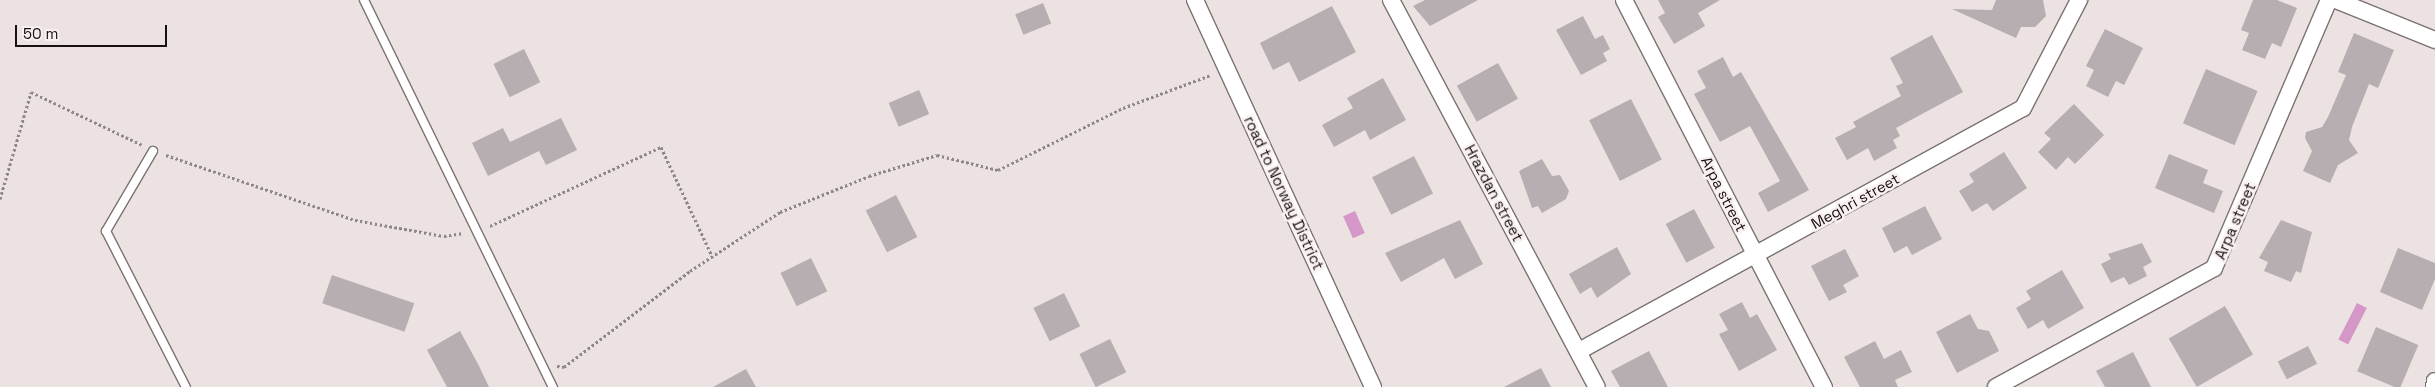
<!DOCTYPE html>
<style>
body{margin:0}
#map{position:relative;width:2435px;height:387px;overflow:hidden;background:#ede2e2;font-family:"Space Grotesk",sans-serif}
div>[style]{position:absolute}
.water>*{inset:0;background:#d597c8;transform-origin:0 0}
.building>*{inset:0;background:#b7aeb1;transform-origin:0 0}
.path>*{height:3px;margin-top:-1.5px;transform-origin:0;background:repeating-linear-gradient(90deg,#8e8787 0 2.5px,transparent 0 5px)}
.roads{filter:drop-shadow(1px 0 #7b7272) drop-shadow(-1px 0 #7b7272) drop-shadow(0 1px #7b7272) drop-shadow(0 -1px #7b7272)}
.lane>*{height:8px;margin:-4px;padding:0 4px;transform-origin:4px;border-radius:4px;background:#fff}
.street>*{height:16px;margin:-8px;padding:0 8px;transform-origin:8px;border-radius:8px;background:#fff}
span{translate:-50% -50%;white-space:nowrap;text-align:center;line-height:1.15;-webkit-text-stroke:5px #faf0f0;paint-order:stroke}
.street-label{font-size:15px;color:#161212}
.scale{position:absolute;left:15px;top:25px;width:152px;height:22px;box-sizing:border-box;border:2px solid #161212;border-top:0;padding-left:6px;font-size:15px;line-height:18px;white-space:nowrap;color:#161212;-webkit-text-stroke:4px #faf0f0;paint-order:stroke}
</style>
<div id="map">
<div class="water">
<div style="left:1355px;top:211px;width:24px;height:13px;rotate:66deg"></div>
<div style="left:2357px;top:303px;width:11px;height:41px;rotate:27deg"></div>
</div>
<div class="building">
<div style="clip-path:polygon(1425px 0,1478px 0,1430px 26px,1413px 6px)"></div>
<div style="clip-path:polygon(1658px 0,1720px 0,1698px 13px,1705px 26px,1674px 44px,1658px 17px,1665px 13px)"></div>
<div style="clip-path:polygon(1996px 0,2043px 0,2046px 16px,2035px 27px,2021px 27px,2016px 38px,1952px 9px,1992px 10px)"></div>
<div style="clip-path:polygon(2253px 0,2277px 0,2297px 8px,2281px 47px,2272px 43px,2265px 59px,2242px 50px,2249px 33px,2241px 30px)"></div>
<div style="left:1043px;top:3px;width:22px;height:30px;rotate:68deg"></div>
<div style="clip-path:polygon(1332px 6px,1356px 52px,1299px 82px,1289px 62px,1273px 70px,1260px 43px)"></div>
<div style="clip-path:polygon(1583px 16px,1595px 39px,1603px 35px,1610px 49px,1603px 53px,1607px 61px,1581px 75px,1556px 30px)"></div>
<div style="clip-path:polygon(2105px 29px,2143px 48px,2124px 85px,2116px 81px,2108px 97px,2086px 86px,2094px 70px,2086px 66px)"></div>
<div style="clip-path:polygon(2354px 33px,2394px 50px,2378px 88px,2369px 84px,2352px 127px,2349px 140px,2358px 153px,2338px 165px,2330px 183px,2303px 171px,2312px 151px,2305px 138px,2306px 132px,2322px 127px,2328px 117px,2346px 75px,2338px 72px)"></div>
<div style="clip-path:polygon(1932px 35px,1963px 92px,1896px 128px,1900px 136px,1893px 140px,1897px 148px,1874px 161px,1868px 148px,1847px 160px,1835px 138px,1856px 127px,1853px 122px,1901px 96px,1896px 86px,1903px 83px,1890px 58px)"></div>
<div style="left:524px;top:49px;width:37px;height:34px;rotate:64deg"></div>
<div style="clip-path:polygon(1723px 57px,1733px 77px,1741px 72px,1809px 190px,1768px 212px,1758px 193px,1780px 181px,1750px 126px,1720px 142px,1694px 94px,1706px 88px,1697px 71px)"></div>
<div style="left:1498px;top:63px;width:41px;height:47px;rotate:61deg"></div>
<div style="left:2206px;top:69px;width:56px;height:59px;rotate:23deg"></div>
<div style="clip-path:polygon(1383px 78px,1406px 120px,1370px 140px,1365px 130px,1334px 147px,1322px 125px,1353px 108px,1347px 98px)"></div>
<div style="left:919px;top:90px;width:26px;height:33px;rotate:67deg"></div>
<div style="left:1631px;top:99px;width:68px;height:47px;rotate:63deg"></div>
<div style="clip-path:polygon(2074px 104px,2104px 135px,2075px 164px,2068px 157px,2056px 170px,2038px 152px,2051px 139px,2044px 133px)"></div>
<div style="clip-path:polygon(561px 118px,577px 150px,546px 165px,539px 151px,488px 176px,472px 143px,503px 128px,510px 142px)"></div>
<div style="clip-path:polygon(2004px 152px,2027px 188px,1993px 211px,1987px 203px,1972px 212px,1959px 191px,1974px 182px,1969px 174px)"></div>
<div style="clip-path:polygon(2169px 154px,2208px 170px,2203px 183px,2223px 191px,2214px 213px,2155px 188px)"></div>
<div style="left:1414px;top:156px;width:42px;height:47px;rotate:63deg"></div>
<div style="clip-path:polygon(1542px 159px,1552px 176px,1560px 175px,1569px 191px,1566px 199px,1542px 213px,1538px 206px,1532px 208px,1519px 171px)"></div>
<div style="left:896px;top:195px;width:47px;height:34px;rotate:63deg"></div>
<div style="clip-path:polygon(1925px 206px,1942px 239px,1912px 255px,1907px 246px,1894px 253px,1882px 228px)"></div>
<div style="left:1694px;top:209px;width:44px;height:32px;rotate:62deg"></div>
<div style="clip-path:polygon(1460px 220px,1483px 264px,1455px 279px,1444px 258px,1401px 282px,1385px 253px)"></div>
<div style="clip-path:polygon(2281px 220px,2312px 232px,2301px 273px,2296px 271px,2291px 282px,2264px 271px,2268px 262px,2259px 258px)"></div>
<div style="clip-path:polygon(2142px 243px,2152px 262px,2143px 267px,2147px 276px,2129px 285px,2124px 277px,2111px 283px,2101px 264px,2111px 259px,2108px 254px)"></div>
<div style="clip-path:polygon(1617px 247px,1631px 274px,1597px 298px,1591px 287px,1580px 294px,1569px 274px)"></div>
<div style="clip-path:polygon(2398px 248px,2435px 263px,2435px 279px,2422px 310px,2380px 292px)"></div>
<div style="clip-path:polygon(1845px 249px,1859px 276px,1843px 285px,1847px 292px,1829px 301px,1811px 266px)"></div>
<div style="left:811px;top:258px;width:37px;height:34px;rotate:64deg"></div>
<div style="clip-path:polygon(2062px 270px,2084px 308px,2048px 329px,2043px 320px,2028px 329px,2016px 308px,2031px 299px,2026px 291px)"></div>
<div style="left:332px;top:275px;width:87px;height:30px;rotate:19deg"></div>
<div style="left:1064px;top:293px;width:37px;height:34px;rotate:64deg"></div>
<div style="clip-path:polygon(1742px 302px,1750px 318px,1757px 314px,1777px 350px,1739px 371px,1719px 334px,1728px 330px,1719px 314px)"></div>
<div style="left:2225px;top:306px;width:56px;height:65px;rotate:60deg"></div>
<div style="clip-path:polygon(1970px 314px,1978px 329px,1989px 331px,1999px 351px,1957px 373px,1936px 332px)"></div>
<div style="left:2376px;top:327px;width:46px;height:48px;rotate:23deg"></div>
<div style="clip-path:polygon(460px 331px,478px 364px,489px 387px,447px 387px,427px 350px)"></div>
<div style="left:1110px;top:339px;width:37px;height:34px;rotate:64deg"></div>
<div style="clip-path:polygon(1875px 341px,1884px 359px,1901px 350px,1912px 372px,1895px 380px,1898px 387px,1860px 387px,1844px 357px)"></div>
<div style="left:2308px;top:346px;width:20px;height:34px;rotate:63deg"></div>
<div style="clip-path:polygon(1649px 351px,1668px 387px,1620px 387px,1611px 371px)"></div>
<div style="clip-path:polygon(2133px 352px,2151px 387px,2105px 387px,2096px 371px)"></div>
<div style="clip-path:polygon(1541px 368px,1551px 387px,1504px 387px)"></div>
<div style="clip-path:polygon(746px 369px,756px 387px,713px 387px)"></div>
</div>
<div class="path">
<div style="left:166px;top:155px;width:200px;rotate:19deg"></div>
<div style="left:355px;top:220px;width:90px;rotate:10.2deg"></div>
<div style="left:444px;top:236px;width:18px;rotate:-9deg"></div>
<div style="left:0;top:199px;width:111px;rotate:-73.8deg"></div>
<div style="left:31px;top:92px;width:123px;rotate:25.5deg"></div>
<div style="left:490px;top:226px;width:188px;rotate:-24.8deg"></div>
<div style="left:661px;top:147px;width:120px;rotate:64.9deg"></div>
<div style="left:557px;top:366px;width:7px;rotate:8deg"></div>
<div style="left:564px;top:367px;width:158px;rotate:-37.3deg"></div>
<div style="left:690px;top:271px;width:108px;rotate:-33.2deg"></div>
<div style="left:780px;top:212px;width:96px;rotate:-22deg"></div>
<div style="left:869px;top:176px;width:71px;rotate:-17.2deg"></div>
<div style="left:937px;top:155px;width:63px;rotate:13.8deg"></div>
<div style="left:998px;top:170px;width:140px;rotate:-26.4deg"></div>
<div style="left:1123px;top:108px;width:94px;rotate:-20.6deg"></div>
</div>
<div class="roads">
<div class="lane">
<div style="left:364px;top:0;width:431px;rotate:64deg"></div>
<div style="left:153px;top:151px;width:93px;rotate:120.4deg"></div>
<div style="left:106px;top:231px;width:175px;rotate:62.9deg"></div>
</div>
<div class="street">
<div style="left:1195px;top:0;width:426px;rotate:65.3deg"></div>
<div style="left:1391px;top:0;width:438px;rotate:62deg"></div>
<div style="left:1624px;top:0;width:436px;rotate:62.7deg"></div>
<div style="left:2336px;top:0;width:107px;rotate:22deg"></div>
<div style="left:1579px;top:351px;width:506px;rotate:-28.69deg"></div>
<div style="left:2023px;top:108px;width:122px;rotate:-62.6deg"></div>
<div style="left:1996px;top:387px;width:248px;rotate:-28.6deg"></div>
<div style="left:2214px;top:268px;width:292px;rotate:-66.8deg"></div>
<div style="left:2434px;top:387px;width:6px;rotate:-81deg"></div>
</div>
</div>
<div class="street-label">
<span style="left:1284px;top:193px;rotate:65deg">road to Norway District</span>
<span style="left:1494px;top:193px;rotate:62deg">Hrazdan street</span>
<span style="left:1724px;top:194px;rotate:63deg">Arpa street</span>
<span style="left:1855px;top:201px;rotate:-29deg">Meghri street</span>
<span style="left:2235px;top:221px;rotate:-67deg">Arpa street</span>
</div>
<div class="scale">50 m</div>
</div>
